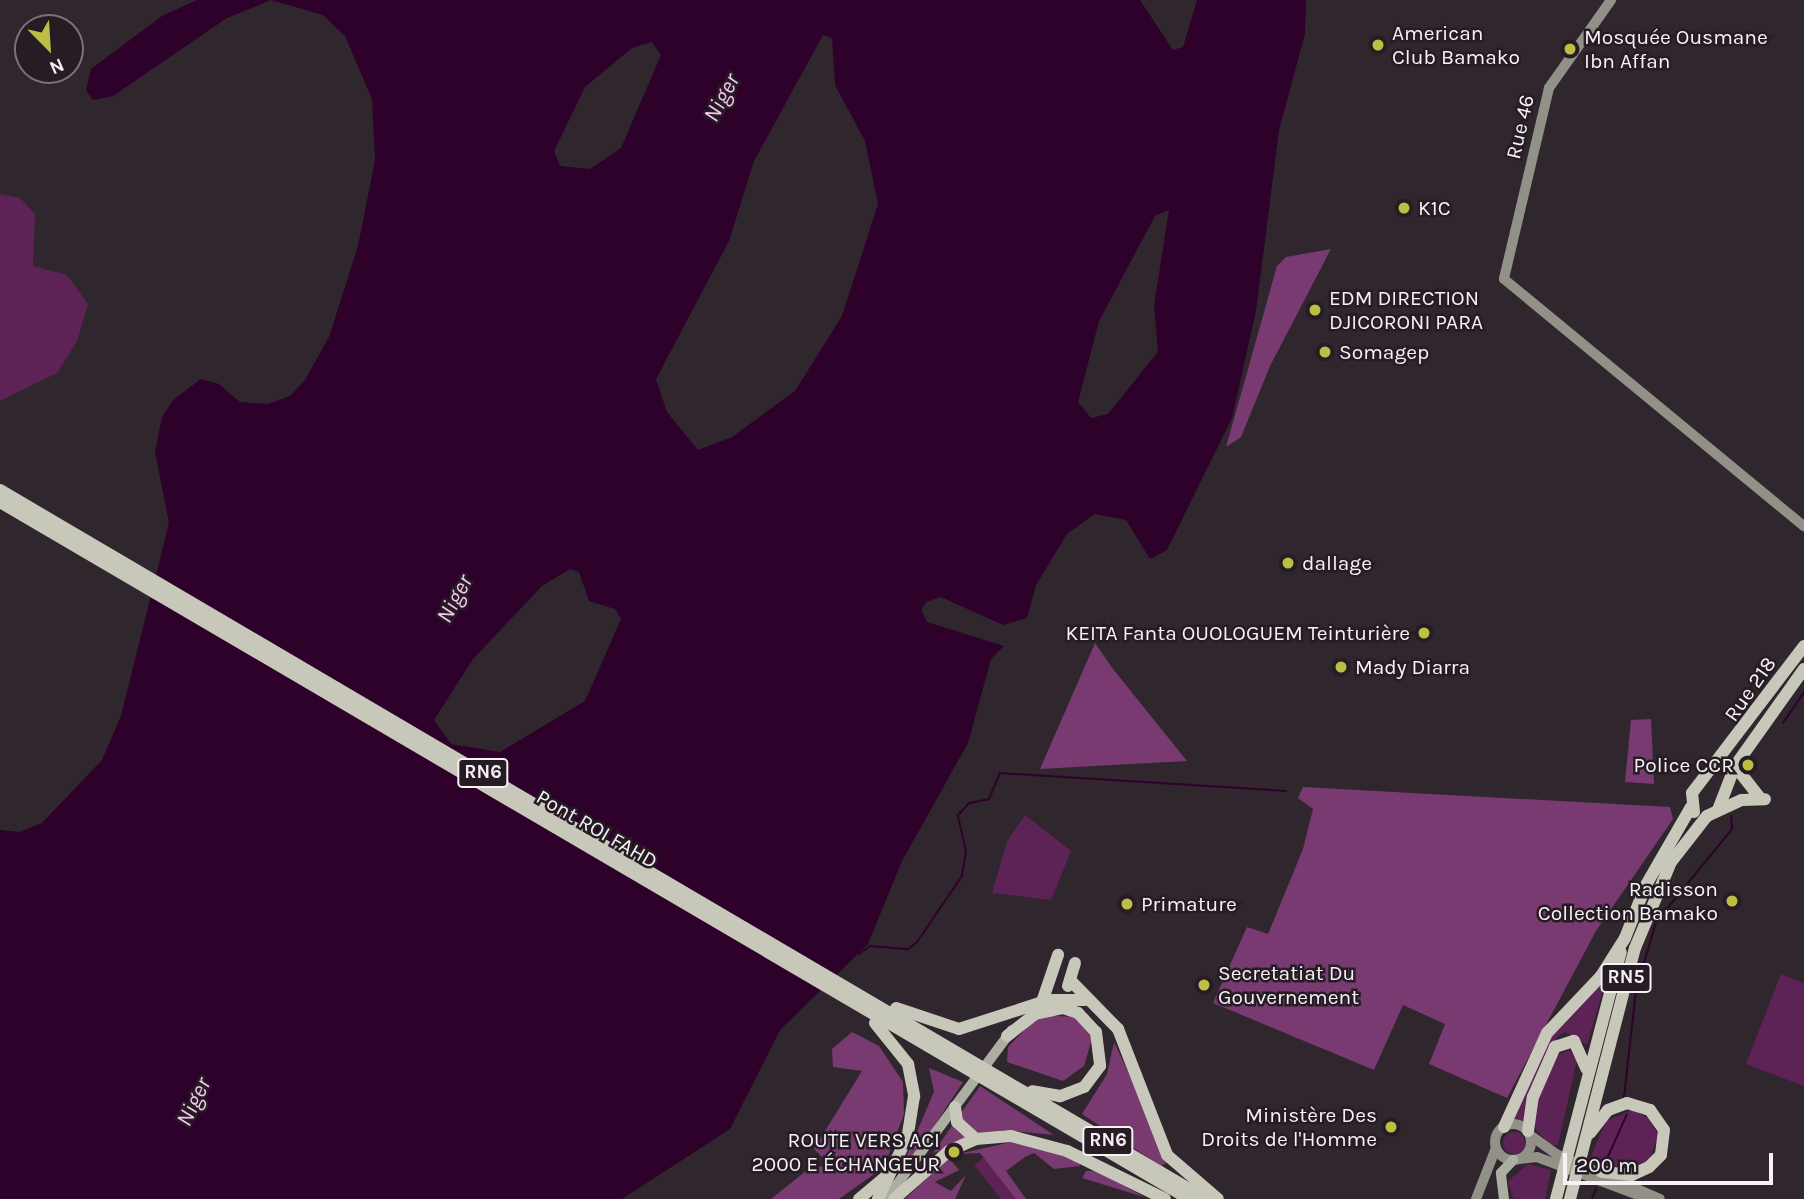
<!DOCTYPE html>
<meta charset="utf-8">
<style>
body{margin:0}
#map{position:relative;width:1804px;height:1199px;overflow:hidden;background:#30262e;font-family:Karla,sans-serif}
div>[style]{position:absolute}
.green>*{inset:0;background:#5d2356}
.round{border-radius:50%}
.forest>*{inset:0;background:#783a71}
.water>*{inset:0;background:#2d0129}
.stream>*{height:2px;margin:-1px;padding:0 1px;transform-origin:1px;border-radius:1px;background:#2d0129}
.secondary>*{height:10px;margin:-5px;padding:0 5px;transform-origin:5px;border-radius:5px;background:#919188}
.secondary>.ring{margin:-5px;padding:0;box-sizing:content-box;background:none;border:10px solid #919188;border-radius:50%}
.primary>*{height:10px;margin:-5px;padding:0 5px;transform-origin:5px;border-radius:5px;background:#adaea2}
.highway>*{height:12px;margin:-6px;padding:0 6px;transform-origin:6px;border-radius:6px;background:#c7c8ba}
.dots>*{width:19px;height:19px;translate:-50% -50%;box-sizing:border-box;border:4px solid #261d24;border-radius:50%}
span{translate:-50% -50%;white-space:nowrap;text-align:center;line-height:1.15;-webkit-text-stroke:5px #261d24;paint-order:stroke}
.shield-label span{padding:2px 5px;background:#261d24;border:2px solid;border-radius:5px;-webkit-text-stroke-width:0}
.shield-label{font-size:19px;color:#f7f1f6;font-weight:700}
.poi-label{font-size:21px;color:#f7f1f6}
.left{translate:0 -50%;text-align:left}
.right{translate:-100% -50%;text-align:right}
.street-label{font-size:21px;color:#f7f1f6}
.water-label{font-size:23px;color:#fbc3f2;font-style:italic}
.north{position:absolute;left:14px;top:14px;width:70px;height:70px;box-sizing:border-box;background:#261d24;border:2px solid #7a7278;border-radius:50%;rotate:156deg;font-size:19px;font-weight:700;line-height:28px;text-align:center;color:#f7f1f6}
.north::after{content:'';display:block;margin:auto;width:24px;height:32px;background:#bcbf43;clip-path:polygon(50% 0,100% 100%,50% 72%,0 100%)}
.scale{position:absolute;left:1563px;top:1153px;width:210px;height:32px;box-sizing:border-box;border:4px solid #f7f1f6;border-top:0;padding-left:9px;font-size:21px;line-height:24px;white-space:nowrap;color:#f7f1f6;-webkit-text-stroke:5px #261d24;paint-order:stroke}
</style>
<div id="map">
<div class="green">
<div style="clip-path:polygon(0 194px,20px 198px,35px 214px,33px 266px,67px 275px,88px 304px,77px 341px,57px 373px,0 401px)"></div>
<div style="clip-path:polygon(1025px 815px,1071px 851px,1051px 900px,992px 893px,1007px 841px)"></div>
<div style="clip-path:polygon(1781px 974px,1804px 983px,1804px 1086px,1746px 1064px)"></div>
<div style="clip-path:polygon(1607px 976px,1587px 1045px,1565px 1032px,1558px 1036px,1523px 1121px,1514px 1118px,1547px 1039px)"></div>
<div style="clip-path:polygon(1569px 1050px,1577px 1060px,1558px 1145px,1551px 1145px,1536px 1130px,1533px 1109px,1557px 1056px)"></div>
<div style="clip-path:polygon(1632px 1110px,1649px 1118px,1658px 1135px,1649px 1161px,1633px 1170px,1589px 1161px,1606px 1121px)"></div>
<div class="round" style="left:1503px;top:1132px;width:22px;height:22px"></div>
<div style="clip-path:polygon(988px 1154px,1023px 1199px,1001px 1199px,974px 1165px)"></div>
<div style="clip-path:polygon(1528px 1164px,1551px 1170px,1545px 1199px,1513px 1199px,1508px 1181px)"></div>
</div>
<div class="forest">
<div style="clip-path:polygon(1331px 249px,1270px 366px,1241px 437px,1226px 447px,1277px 266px,1286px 257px)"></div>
<div style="clip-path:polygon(1095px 643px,1113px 669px,1187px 761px,1040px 769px)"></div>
<div style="clip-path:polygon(1651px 719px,1654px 784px,1625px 782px,1631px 720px)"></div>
<div style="clip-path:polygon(1303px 787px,1670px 807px,1673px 819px,1596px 931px,1507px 1098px,1429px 1064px,1445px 1024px,1403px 1005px,1374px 1070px,1213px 1003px,1247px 927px,1268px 934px,1303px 849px,1313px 809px,1298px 798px)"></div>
<div style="clip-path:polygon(1039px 1015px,1075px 1017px,1093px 1035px,1084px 1066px,1063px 1081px,1007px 1062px,1008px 1047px)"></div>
<div style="clip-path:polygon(852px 1032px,879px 1046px,903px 1082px,904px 1114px,884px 1167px,839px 1199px,771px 1199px,811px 1167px,831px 1166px,814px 1149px,862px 1071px,833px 1067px,832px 1049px)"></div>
<div style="clip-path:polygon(1114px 1042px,1170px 1161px,1161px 1166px,1082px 1114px,1107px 1074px)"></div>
<div style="clip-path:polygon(929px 1068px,963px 1082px,910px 1163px,906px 1157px,934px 1092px)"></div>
<div style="clip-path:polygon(980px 1086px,1054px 1135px,1003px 1130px,933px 1153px)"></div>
<div style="clip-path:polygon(1020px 1140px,1078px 1158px,1080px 1166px,1054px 1169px,1034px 1153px,1025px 1157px,1006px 1171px,1026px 1199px,1016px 1199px,980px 1153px,958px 1154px)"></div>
<div style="clip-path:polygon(949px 1158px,959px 1170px,935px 1182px,951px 1191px,966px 1175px,955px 1199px,905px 1199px)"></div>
<div style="clip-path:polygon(1086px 1171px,1098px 1171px,1144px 1197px,1082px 1178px)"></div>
</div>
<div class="water">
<div style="clip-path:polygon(evenodd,197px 0,1140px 0,1173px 50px,1183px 47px,1197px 0,1306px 0,1305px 34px,1279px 130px,1256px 311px,1232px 418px,1167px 550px,1150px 559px,1126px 520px,1095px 514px,1067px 534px,1036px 585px,1027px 618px,1003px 625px,941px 597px,926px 602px,921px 610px,927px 622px,1004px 646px,991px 659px,968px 743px,902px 861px,868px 944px,780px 1030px,730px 1129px,622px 1199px,0 1199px,0 830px,19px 832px,42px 823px,102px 760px,121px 716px,169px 523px,155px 452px,162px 417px,173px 400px,201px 379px,219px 384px,240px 402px,268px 404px,290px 396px,305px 380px,329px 337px,358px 246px,375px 160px,372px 99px,345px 36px,323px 15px,271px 0,227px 18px,113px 96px,93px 100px,86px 90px,91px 69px,162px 16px,197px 0,823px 35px,832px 38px,835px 85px,865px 141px,878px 204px,842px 316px,795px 391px,732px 437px,698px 450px,667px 412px,656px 379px,729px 241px,754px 161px,823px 35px,197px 0,652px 42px,661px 55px,621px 148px,590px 169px,560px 166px,554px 151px,585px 87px,632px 48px,652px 42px,197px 0,1169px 210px,1154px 306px,1158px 352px,1108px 414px,1091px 418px,1078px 402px,1099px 321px,1155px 216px,1169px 210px,197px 0,570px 569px,579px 572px,589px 601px,615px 609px,621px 619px,585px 701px,500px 752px,451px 744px,434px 720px,473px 659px,542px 586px,570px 569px)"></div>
</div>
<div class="stream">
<div style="left:1783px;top:723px;width:37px;rotate:-56deg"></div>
<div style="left:859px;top:954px;width:14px;rotate:-36deg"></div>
<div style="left:870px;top:946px;width:38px;rotate:5deg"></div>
<div style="left:908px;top:949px;width:11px;rotate:-38deg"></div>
<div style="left:917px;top:942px;width:80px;rotate:-55.7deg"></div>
<div style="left:962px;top:876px;width:25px;rotate:-81deg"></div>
<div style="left:966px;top:851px;width:37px;rotate:-103deg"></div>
<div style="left:958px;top:815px;width:16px;rotate:-47deg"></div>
<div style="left:969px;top:803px;width:20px;rotate:-11deg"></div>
<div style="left:989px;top:799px;width:28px;rotate:-67deg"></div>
<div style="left:1000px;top:773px;width:287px;rotate:3.6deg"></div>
<div style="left:1624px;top:1097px;width:108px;rotate:-83.6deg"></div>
<div style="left:1636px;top:990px;width:71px;rotate:-73.6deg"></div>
<div style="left:1656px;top:922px;width:120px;rotate:-50.7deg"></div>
<div style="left:1732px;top:829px;width:13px;rotate:-94deg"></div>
<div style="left:1606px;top:1161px;width:51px;rotate:-65.9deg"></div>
<div style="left:1592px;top:1199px;width:11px;rotate:-68deg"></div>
</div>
<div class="secondary">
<div style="left:1611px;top:0;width:108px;rotate:125.2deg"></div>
<div style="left:1549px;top:88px;width:196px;rotate:103.3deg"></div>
<div style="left:1504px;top:279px;width:389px;rotate:39.5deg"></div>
<div class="ring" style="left:1495px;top:1124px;width:26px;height:26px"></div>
<div style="left:1530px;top:1135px;width:32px;rotate:36deg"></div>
<div style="left:1556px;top:1154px;width:113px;rotate:23.4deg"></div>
<div style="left:1519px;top:1159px;width:18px;rotate:-6deg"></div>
<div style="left:1537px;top:1157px;width:120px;rotate:20.6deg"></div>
<div style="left:1476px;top:1199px;width:55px;rotate:-68.6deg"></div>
</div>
<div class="primary">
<div style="left:886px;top:1199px;width:211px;rotate:-53.3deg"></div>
<div style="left:1504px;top:1199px;width:26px;rotate:-97deg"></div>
<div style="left:1501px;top:1173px;width:18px;rotate:-47deg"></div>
</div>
<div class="highway">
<div style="left:0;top:490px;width:1399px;rotate:30.45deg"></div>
<div style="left:0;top:502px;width:1378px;rotate:30.38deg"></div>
<div style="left:1735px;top:766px;width:39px;rotate:52deg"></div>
<div style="left:1718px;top:810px;width:47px;rotate:-68.9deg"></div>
<div style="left:1735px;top:766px;width:119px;rotate:-54.6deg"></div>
<div style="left:1694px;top:812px;width:19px;rotate:-96deg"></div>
<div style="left:1692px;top:793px;width:185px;rotate:-52.7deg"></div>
<div style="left:1070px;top:980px;width:69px;rotate:45.6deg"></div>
<div style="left:1118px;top:1029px;width:135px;rotate:68.7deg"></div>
<div style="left:1167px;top:1155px;width:67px;rotate:40.8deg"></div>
<div style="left:1068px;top:986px;width:24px;rotate:-73deg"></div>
<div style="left:1042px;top:1002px;width:50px;rotate:-71.2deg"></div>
<div style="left:896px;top:1008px;width:66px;rotate:18.4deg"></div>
<div style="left:959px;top:1029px;width:95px;rotate:-17.9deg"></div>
<div style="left:1049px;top:1000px;width:36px"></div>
<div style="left:875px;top:1023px;width:53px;rotate:51.2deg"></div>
<div style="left:908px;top:1064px;width:33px;rotate:79deg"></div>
<div style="left:914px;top:1096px;width:39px;rotate:99deg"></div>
<div style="left:908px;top:1135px;width:71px;rotate:115.1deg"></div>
<div style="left:1007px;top:1036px;width:36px;rotate:-38deg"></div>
<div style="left:1035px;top:1014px;width:29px;rotate:-12deg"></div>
<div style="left:1063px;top:1008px;width:16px;rotate:18deg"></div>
<div style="left:1078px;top:1013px;width:26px;rotate:47deg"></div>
<div style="left:1096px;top:1032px;width:34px;rotate:83deg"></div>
<div style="left:1100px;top:1066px;width:26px;rotate:127deg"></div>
<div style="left:1084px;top:1087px;width:26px;rotate:159deg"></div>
<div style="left:1060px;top:1096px;width:28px;rotate:-170deg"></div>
<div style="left:955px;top:1107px;width:15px;rotate:82deg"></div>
<div style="left:957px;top:1122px;width:25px;rotate:42deg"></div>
<div style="left:1504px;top:1127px;width:103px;rotate:-65.4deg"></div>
<div style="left:1547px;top:1033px;width:79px;rotate:-46.5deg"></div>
<div style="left:1601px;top:976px;width:45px;rotate:-57.7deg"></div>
<div style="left:1625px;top:938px;width:57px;rotate:-68.4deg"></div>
<div style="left:1646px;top:885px;width:90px;rotate:-60deg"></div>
<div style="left:1528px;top:1131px;width:34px;rotate:-82deg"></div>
<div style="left:1533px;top:1097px;width:55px;rotate:-66.3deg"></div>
<div style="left:1555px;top:1047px;width:20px;rotate:-18deg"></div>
<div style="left:1574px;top:1041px;width:30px;rotate:66deg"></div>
<div style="left:1590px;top:1133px;width:29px;rotate:-52deg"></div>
<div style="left:1608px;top:1110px;width:20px;rotate:-20deg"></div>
<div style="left:1627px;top:1103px;width:24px;rotate:17deg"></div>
<div style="left:1650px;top:1110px;width:24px;rotate:55deg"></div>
<div style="left:1664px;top:1130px;width:25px;rotate:97deg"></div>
<div style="left:1661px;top:1155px;width:17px;rotate:135deg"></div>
<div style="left:1649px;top:1167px;width:19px;rotate:155deg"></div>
<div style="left:1632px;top:1175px;width:31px;rotate:-174deg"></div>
<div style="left:859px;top:1199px;width:33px;rotate:-40deg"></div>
<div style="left:894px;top:1199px;width:73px;rotate:-41.1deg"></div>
<div style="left:949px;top:1151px;width:30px;rotate:-24deg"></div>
<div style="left:976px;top:1139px;width:35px;rotate:-5deg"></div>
<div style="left:1011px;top:1136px;width:58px;rotate:15deg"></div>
<div style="left:1067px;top:1151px;width:109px;rotate:26.1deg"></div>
<div style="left:1556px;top:1199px;width:255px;rotate:-75.3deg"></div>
<div style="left:1570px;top:1199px;width:259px;rotate:-75.5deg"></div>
<div style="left:1635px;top:948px;width:93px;rotate:-67.3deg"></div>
<div style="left:1671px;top:862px;width:58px;rotate:-52deg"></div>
<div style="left:1707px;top:816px;width:38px;rotate:-25deg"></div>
<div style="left:1742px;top:800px;width:23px;rotate:-2deg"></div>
</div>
<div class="dots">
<div style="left:1378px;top:45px;background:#bcbf43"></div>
<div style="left:1570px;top:49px;background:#bcbf43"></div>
<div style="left:1404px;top:208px;background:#bcbf43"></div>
<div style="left:1315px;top:310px;background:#bcbf43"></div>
<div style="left:1325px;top:352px;background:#bcbf43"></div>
<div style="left:1288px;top:563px;background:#bcbf43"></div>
<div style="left:1424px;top:633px;background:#bcbf43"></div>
<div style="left:1341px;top:667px;background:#bcbf43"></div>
<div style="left:1748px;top:765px;background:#bcbf43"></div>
<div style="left:1732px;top:901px;background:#bcbf43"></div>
<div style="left:1127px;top:904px;background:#bcbf43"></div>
<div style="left:1204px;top:985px;background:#bcbf43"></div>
<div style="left:1391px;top:1127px;background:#bcbf43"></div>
<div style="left:954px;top:1152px;background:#bcbf43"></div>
</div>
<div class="shield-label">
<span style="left:483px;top:773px">RN6</span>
<span style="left:1626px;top:978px">RN5</span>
<span style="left:1108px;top:1141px">RN6</span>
</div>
<div class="poi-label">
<span class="left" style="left:1392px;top:45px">American<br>Club Bamako</span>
<span class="left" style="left:1584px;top:49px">Mosquée Ousmane<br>Ibn Affan</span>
<span class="left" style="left:1418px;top:208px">K1C</span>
<span class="left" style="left:1329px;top:310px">EDM DIRECTION<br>DJICORONI PARA</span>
<span class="left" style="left:1339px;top:352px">Somagep</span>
<span class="left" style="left:1302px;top:563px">dallage</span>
<span class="right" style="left:1410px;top:633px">KEITA Fanta OUOLOGUEM Teinturière</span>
<span class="left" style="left:1355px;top:667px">Mady Diarra</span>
<span class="right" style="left:1734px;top:765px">Police CCR</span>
<span class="right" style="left:1718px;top:901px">Radisson<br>Collection Bamako</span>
<span class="left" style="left:1141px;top:904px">Primature</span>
<span class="left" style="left:1218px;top:985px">Secretatiat Du<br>Gouvernement</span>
<span class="right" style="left:1377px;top:1127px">Ministère Des<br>Droits de l'Homme</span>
<span class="right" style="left:940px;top:1152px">ROUTE VERS ACI<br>2000 E ÉCHANGEUR</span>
</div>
<div class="street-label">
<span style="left:1520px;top:127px;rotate:-77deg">Rue 46</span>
<span style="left:1750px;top:689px;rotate:-55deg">Rue 218</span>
<span style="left:597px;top:829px;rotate:30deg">Pont ROI FAHD</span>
</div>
<div class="water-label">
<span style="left:722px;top:98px;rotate:-62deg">Niger</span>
<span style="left:455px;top:599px;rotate:-62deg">Niger</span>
<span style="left:194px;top:1102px;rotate:-64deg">Niger</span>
</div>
<div class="north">N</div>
<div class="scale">200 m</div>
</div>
